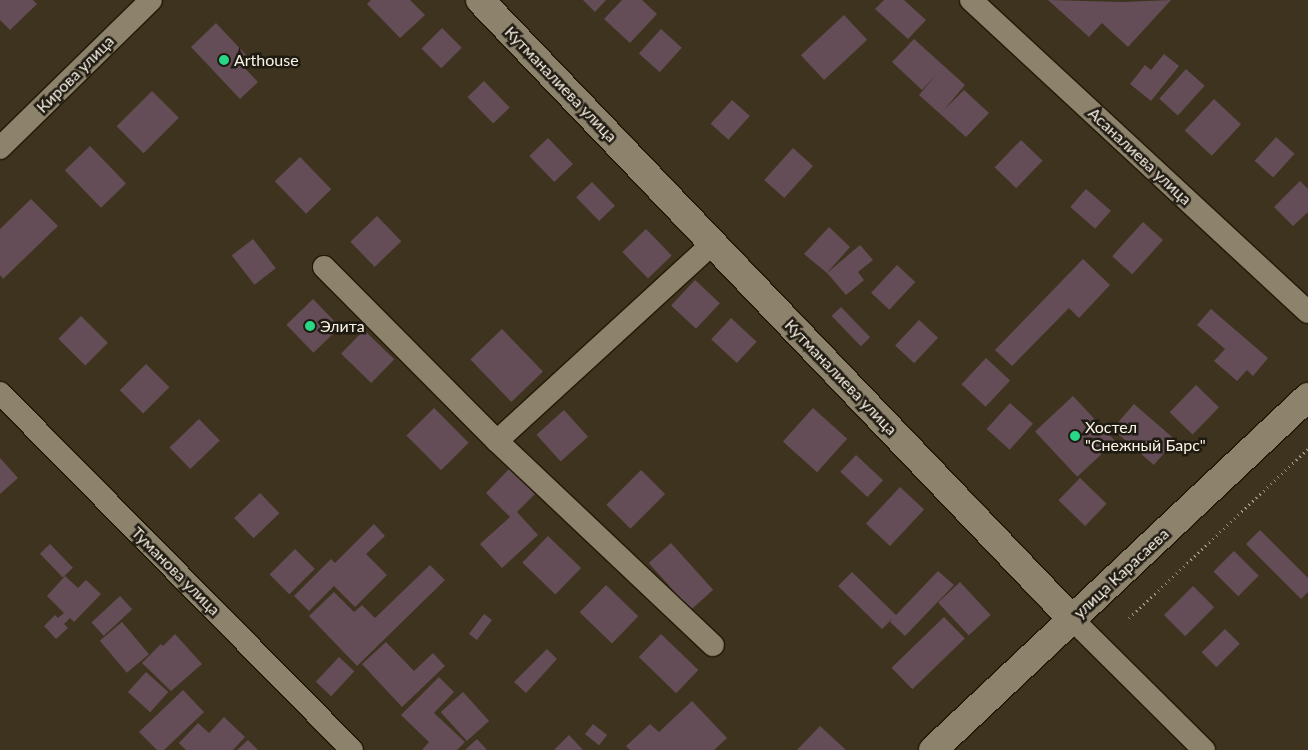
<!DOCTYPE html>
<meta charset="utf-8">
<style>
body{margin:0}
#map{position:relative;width:1308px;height:750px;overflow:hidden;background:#3d331e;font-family:Lato,sans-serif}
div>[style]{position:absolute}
.building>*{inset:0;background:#644d57;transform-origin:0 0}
.path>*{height:3px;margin-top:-1.5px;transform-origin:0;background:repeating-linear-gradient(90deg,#a29b8a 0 1px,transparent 0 5px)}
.roads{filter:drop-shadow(1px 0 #231a06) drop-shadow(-1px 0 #231a06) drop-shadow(0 1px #231a06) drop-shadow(0 -1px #231a06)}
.minor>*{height:22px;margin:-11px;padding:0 11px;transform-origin:11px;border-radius:11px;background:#8d826b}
.tertiary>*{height:28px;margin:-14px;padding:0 14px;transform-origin:14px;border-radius:14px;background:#8d826b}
.secondary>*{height:28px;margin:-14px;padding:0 14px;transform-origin:14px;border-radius:14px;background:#8d826b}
.dots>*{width:14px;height:14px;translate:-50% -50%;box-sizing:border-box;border:2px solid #201b12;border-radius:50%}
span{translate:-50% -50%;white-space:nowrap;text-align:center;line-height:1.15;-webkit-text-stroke:5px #201b12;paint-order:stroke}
.poi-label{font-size:16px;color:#f9f3e6}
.left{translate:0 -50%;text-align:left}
.street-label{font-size:16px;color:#f9f3e6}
</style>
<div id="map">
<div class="building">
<div style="clip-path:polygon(0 0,33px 0,37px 4px,10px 30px,0 20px)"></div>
<div style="clip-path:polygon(371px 0,410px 0,425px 15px,400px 38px,367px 4px)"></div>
<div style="clip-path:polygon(583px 0,606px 0,595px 12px)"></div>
<div style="clip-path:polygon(622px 0,642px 0,657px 14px,630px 43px,604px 19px)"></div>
<div style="clip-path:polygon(884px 0,904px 0,926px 20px,908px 39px,875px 9px)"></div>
<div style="clip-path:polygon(1048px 0,1122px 2px,1171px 0,1128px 47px,1102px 23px,1089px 37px)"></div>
<div style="left:844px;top:15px;width:34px;height:59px;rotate:47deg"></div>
<div style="clip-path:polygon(216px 23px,248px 57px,241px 64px,258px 82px,240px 99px,191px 47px)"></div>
<div style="left:442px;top:28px;width:28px;height:29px;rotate:45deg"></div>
<div style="left:661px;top:29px;width:28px;height:33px;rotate:42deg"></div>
<div style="clip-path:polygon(914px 39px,965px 85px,944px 110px,964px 90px,989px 113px,966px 137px,919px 95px,937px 74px,922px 90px,892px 62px)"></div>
<div style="clip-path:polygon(1164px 54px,1179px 66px,1151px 101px,1130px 84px,1145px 65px,1151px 70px)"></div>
<div style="left:1186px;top:69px;width:25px;height:40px;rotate:42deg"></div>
<div style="left:484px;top:81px;width:37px;height:23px;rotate:46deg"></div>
<div style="left:152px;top:91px;width:38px;height:50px;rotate:45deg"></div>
<div style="left:1214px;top:99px;width:37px;height:43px;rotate:43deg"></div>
<div style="left:732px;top:100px;width:24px;height:32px;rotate:42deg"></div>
<div style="left:1276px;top:137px;width:25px;height:32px;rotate:42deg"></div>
<div style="left:548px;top:138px;width:36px;height:26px;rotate:46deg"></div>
<div style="left:1021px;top:140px;width:30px;height:38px;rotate:44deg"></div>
<div style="left:90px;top:146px;width:52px;height:35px;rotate:46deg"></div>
<div style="left:793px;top:148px;width:27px;height:43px;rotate:42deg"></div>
<div style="left:300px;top:157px;width:45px;height:35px;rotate:46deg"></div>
<div style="clip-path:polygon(1300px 181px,1308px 189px,1308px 212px,1293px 226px,1274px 207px)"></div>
<div style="left:592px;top:182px;width:33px;height:22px;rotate:46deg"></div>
<div style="left:1086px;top:189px;width:33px;height:24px;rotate:41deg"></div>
<div style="clip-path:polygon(31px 199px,58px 226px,3px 279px,0 275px,0 229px)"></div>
<div style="left:377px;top:216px;width:35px;height:37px;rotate:46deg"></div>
<div style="left:1143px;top:222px;width:27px;height:46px;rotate:42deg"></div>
<div style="clip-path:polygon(829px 227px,850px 247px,827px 273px,860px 245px,873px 260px,858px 272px,864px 280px,846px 295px,827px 273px,804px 254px)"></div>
<div style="left:646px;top:229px;width:37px;height:33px;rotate:46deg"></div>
<div style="left:253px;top:239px;width:37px;height:27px;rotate:52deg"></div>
<div style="clip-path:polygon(1083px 259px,1110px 285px,1079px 318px,1069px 308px,1012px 366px,995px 350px)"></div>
<div style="left:897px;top:265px;width:25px;height:38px;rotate:43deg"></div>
<div style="left:695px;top:280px;width:34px;height:35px;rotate:43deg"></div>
<div style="left:313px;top:299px;width:39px;height:37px;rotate:46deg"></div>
<div style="left:841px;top:307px;width:42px;height:13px;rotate:46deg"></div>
<div style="clip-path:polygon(1211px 309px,1268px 358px,1253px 376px,1247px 370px,1237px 381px,1214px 361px,1225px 349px,1197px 325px)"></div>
<div style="left:81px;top:316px;width:38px;height:32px;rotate:45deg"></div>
<div style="left:731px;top:318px;width:35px;height:29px;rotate:43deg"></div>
<div style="left:919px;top:320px;width:26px;height:35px;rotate:43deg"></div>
<div style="left:502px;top:329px;width:59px;height:44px;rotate:46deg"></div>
<div style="left:364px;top:330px;width:42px;height:33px;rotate:44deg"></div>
<div style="left:986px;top:358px;width:33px;height:36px;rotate:43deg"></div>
<div style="left:146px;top:364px;width:33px;height:37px;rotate:45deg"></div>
<div style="left:1196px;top:385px;width:32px;height:38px;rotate:44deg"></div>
<div style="left:1073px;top:396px;width:62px;height:52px;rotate:47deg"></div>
<div style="left:1010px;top:403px;width:31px;height:35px;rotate:42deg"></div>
<div style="left:1134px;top:404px;width:55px;height:33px;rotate:41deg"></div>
<div style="left:434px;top:408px;width:49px;height:39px;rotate:45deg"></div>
<div style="left:813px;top:408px;width:46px;height:45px;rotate:42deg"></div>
<div style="left:564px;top:410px;width:36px;height:37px;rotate:48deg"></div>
<div style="left:199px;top:419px;width:30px;height:41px;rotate:46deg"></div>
<div style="left:856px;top:455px;width:37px;height:23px;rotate:43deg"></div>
<div style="clip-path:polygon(0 458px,18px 478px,0 494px)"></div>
<div style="clip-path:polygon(509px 469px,535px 494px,517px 512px,538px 535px,502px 568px,480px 544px,510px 517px,486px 493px)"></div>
<div style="left:641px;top:470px;width:34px;height:49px;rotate:45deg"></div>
<div style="left:1080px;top:478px;width:37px;height:31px;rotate:44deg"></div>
<div style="left:900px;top:487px;width:33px;height:50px;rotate:43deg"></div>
<div style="left:260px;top:493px;width:28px;height:36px;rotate:46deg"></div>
<div style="clip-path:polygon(374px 524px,385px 536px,366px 554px,387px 575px,355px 607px,334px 586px,309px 611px,294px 596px,331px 559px,335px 563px)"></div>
<div style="clip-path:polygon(1260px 530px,1308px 578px,1308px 592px,1301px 599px,1246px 544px)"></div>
<div style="left:548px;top:536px;width:46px;height:37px;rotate:44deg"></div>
<div style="left:671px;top:543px;width:63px;height:30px;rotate:48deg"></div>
<div style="left:50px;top:544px;width:33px;height:14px;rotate:46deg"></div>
<div style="left:295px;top:549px;width:28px;height:36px;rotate:45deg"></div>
<div style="left:1234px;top:551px;width:35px;height:29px;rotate:45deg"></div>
<div style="clip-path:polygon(430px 565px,445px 580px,357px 666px,309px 616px,334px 592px,354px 612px,362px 605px,375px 618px)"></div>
<div style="clip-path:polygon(938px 571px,954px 585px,905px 636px,890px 622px,893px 618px,882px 629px,838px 586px,852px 572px,896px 615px)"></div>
<div style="clip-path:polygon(65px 576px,78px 588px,86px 580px,101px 594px,74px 622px,70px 618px,64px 624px,68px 628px,56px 639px,44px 626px,55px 615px,58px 618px,64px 613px,47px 596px)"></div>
<div style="left:960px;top:582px;width:45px;height:30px;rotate:47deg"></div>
<div style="left:606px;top:585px;width:45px;height:38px;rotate:44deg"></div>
<div style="left:1193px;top:586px;width:30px;height:41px;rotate:45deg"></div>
<div style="left:120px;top:596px;width:18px;height:39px;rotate:47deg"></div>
<div style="left:484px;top:614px;width:10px;height:25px;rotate:37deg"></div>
<div style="left:944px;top:617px;width:30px;height:73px;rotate:46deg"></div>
<div style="left:122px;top:622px;width:42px;height:29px;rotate:50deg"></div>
<div style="left:1225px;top:629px;width:21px;height:33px;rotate:45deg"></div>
<div style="clip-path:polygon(175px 634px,202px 664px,171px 691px,142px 663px,161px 644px,163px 646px)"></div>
<div style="left:661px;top:634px;width:52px;height:32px;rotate:44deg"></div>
<div style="clip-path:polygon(386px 642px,414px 671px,433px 653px,445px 666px,402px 707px,362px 664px)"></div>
<div style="clip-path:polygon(547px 649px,557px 659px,526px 693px,514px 682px)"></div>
<div style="left:339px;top:657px;width:21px;height:34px;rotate:43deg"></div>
<div style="left:146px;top:672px;width:30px;height:27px;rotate:42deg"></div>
<div style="clip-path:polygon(439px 677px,454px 692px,434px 713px,465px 742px,457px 750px,422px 750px,429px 742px,401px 715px)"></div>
<div style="clip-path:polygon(183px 690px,204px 712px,164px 750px,157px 750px,139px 732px)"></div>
<div style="left:463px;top:692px;width:39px;height:30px;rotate:48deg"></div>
<div style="clip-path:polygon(692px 701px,727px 738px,714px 750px,630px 750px,626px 746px,650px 724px,659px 732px)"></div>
<div style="clip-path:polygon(224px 717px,245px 737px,233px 750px,186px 750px,179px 743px,198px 723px,209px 733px)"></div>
<div style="left:593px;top:724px;width:18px;height:13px;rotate:38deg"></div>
<div style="clip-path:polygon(820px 726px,846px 750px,797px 750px)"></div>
<div style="clip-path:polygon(569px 735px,583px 750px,554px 750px)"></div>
<div style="clip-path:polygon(477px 739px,487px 750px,465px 750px)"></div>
<div style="clip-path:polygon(248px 740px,258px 750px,237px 750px)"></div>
</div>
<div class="path">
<div style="left:1129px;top:618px;width:246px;rotate:-43.4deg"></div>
</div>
<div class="roads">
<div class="minor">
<div style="left:971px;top:0;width:459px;rotate:42.8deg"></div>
<div style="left:0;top:148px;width:211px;rotate:-44.4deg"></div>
<div style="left:324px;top:267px;width:245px;rotate:45.2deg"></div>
<div style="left:497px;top:441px;width:293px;rotate:-42.5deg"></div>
<div style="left:0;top:393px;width:501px;rotate:45.4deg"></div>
<div style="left:497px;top:441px;width:297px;rotate:43.4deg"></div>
<div style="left:1072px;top:619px;width:186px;rotate:44.8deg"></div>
</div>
<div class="tertiary">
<div style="left:480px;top:0;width:857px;rotate:46.28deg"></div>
</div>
<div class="secondary">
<div style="left:933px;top:750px;width:515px;rotate:-43.27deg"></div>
</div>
</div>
<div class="dots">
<div style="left:224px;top:60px;background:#28d885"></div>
<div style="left:310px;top:326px;background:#28d885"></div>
<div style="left:1075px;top:436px;background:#28d885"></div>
</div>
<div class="poi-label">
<span class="left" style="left:234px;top:60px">Arthouse</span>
<span class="left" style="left:320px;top:326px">Элита</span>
<span class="left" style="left:1085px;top:436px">Хостел<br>"Снежный Барс"</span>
</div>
<div class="street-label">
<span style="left:75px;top:74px;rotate:-45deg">Кирова улица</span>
<span style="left:561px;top:84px;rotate:46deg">Кутманалиева улица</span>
<span style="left:1140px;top:156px;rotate:43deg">Асаналиева улица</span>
<span style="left:841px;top:377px;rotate:46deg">Кутманалиева улица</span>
<span style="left:176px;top:571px;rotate:45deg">Туманова улица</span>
<span style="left:1121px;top:573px;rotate:-43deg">улица Карасаева</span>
</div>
</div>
